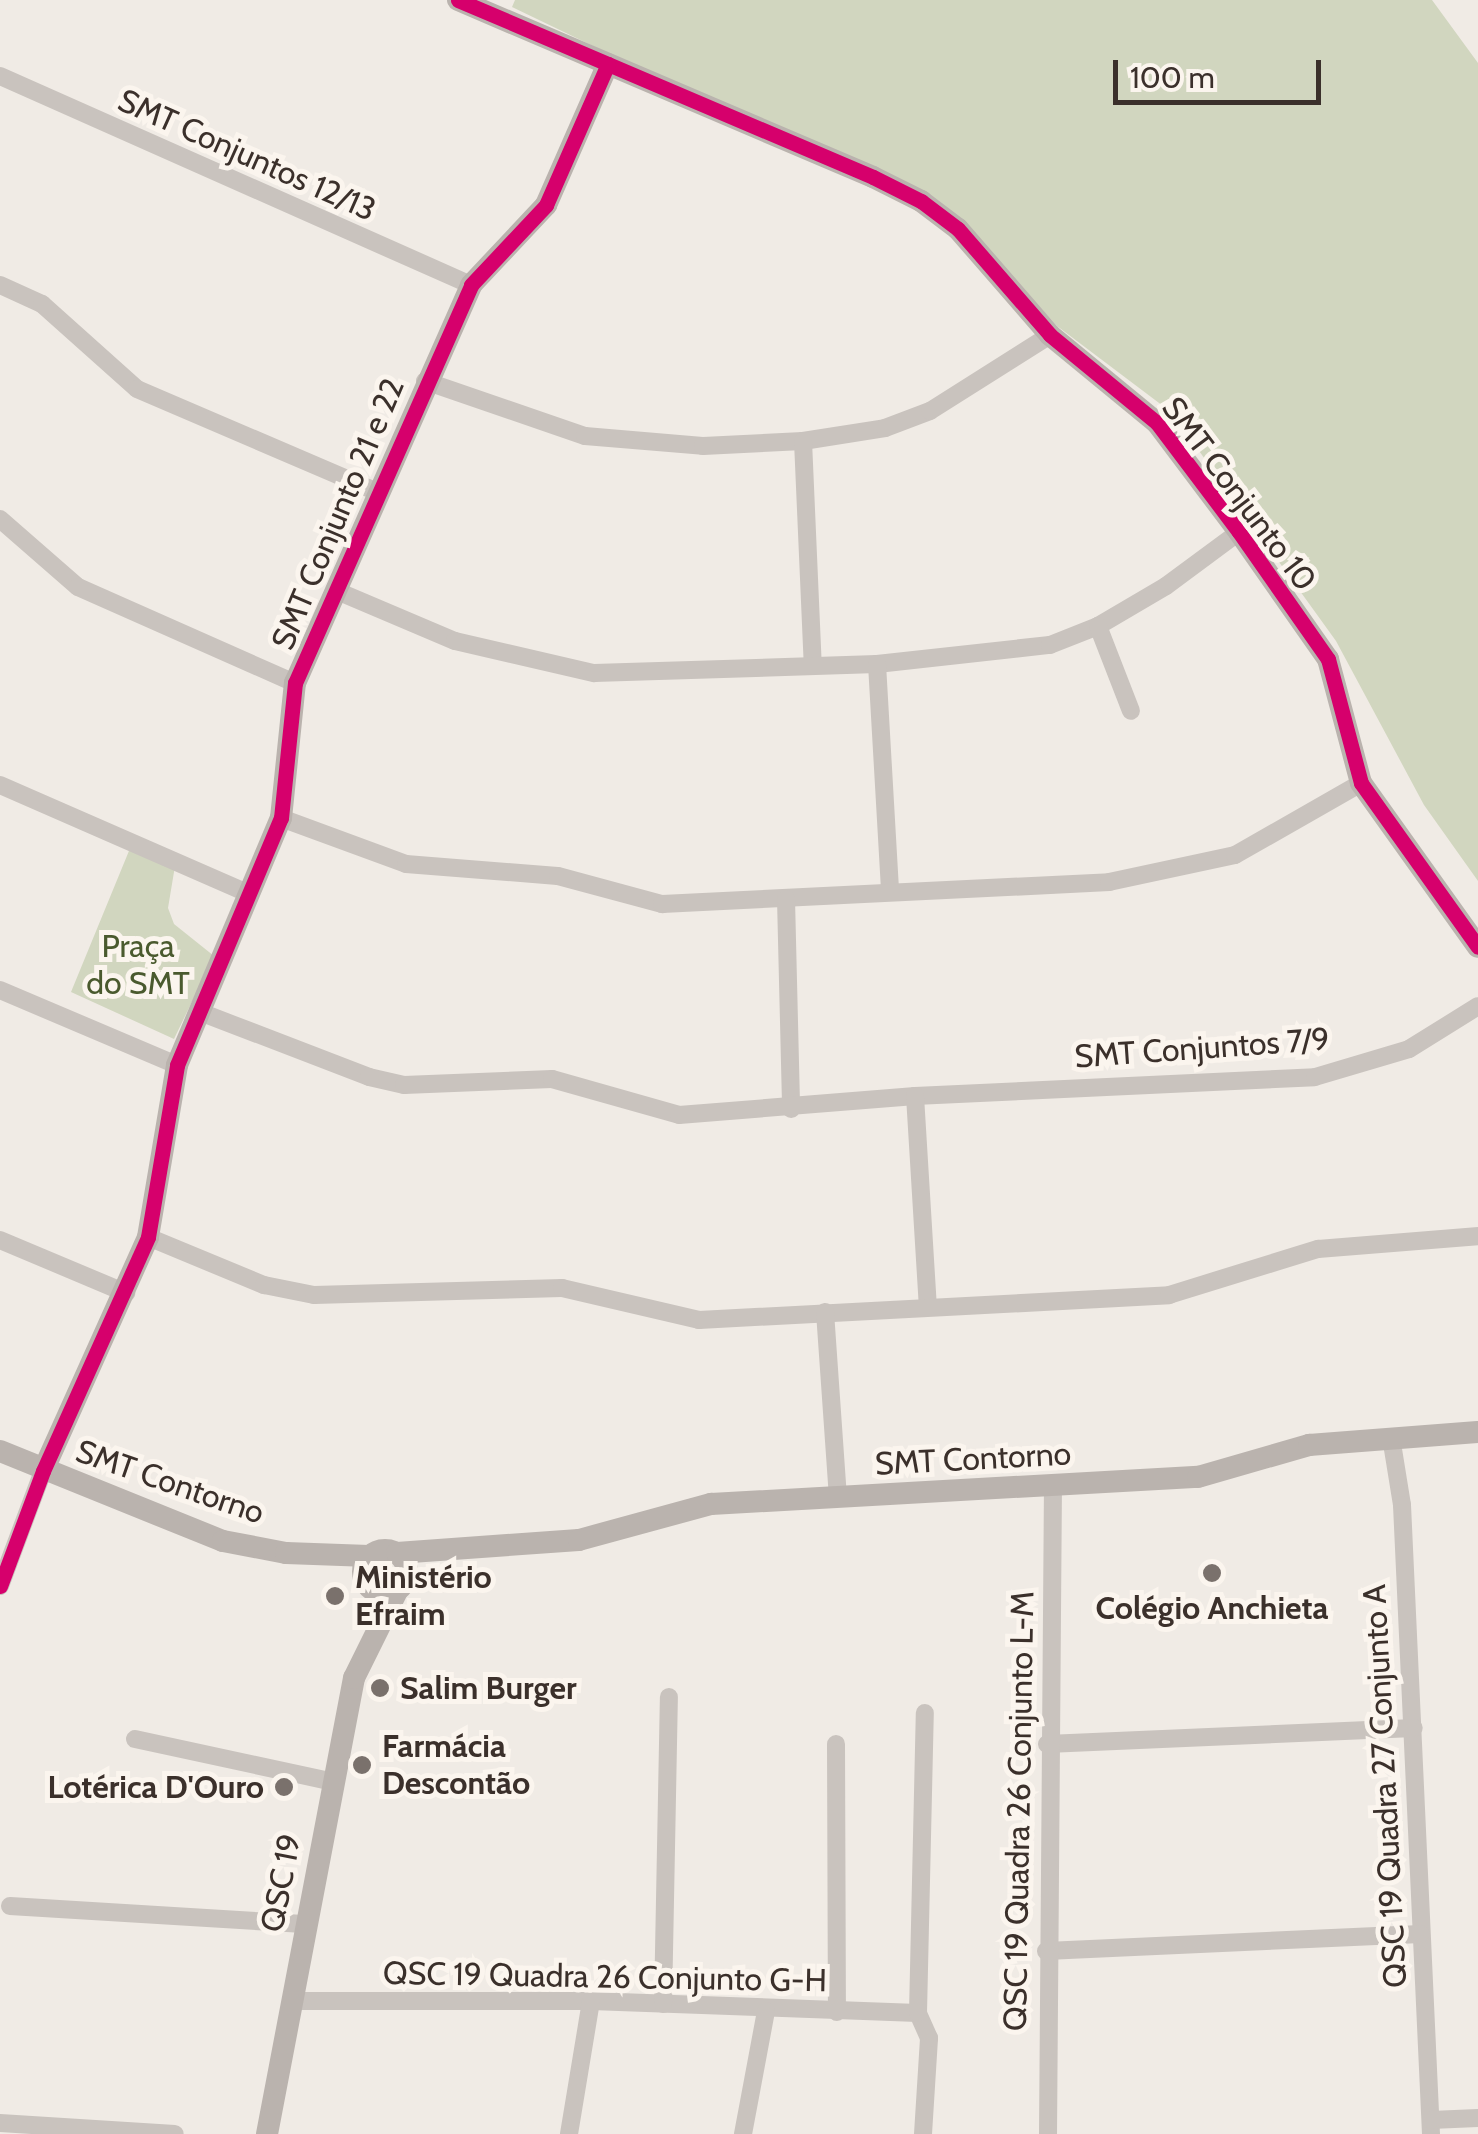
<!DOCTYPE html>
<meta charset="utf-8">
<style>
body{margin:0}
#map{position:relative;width:1478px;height:2134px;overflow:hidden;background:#f0ebe5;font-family:Cabin,sans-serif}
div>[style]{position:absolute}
.green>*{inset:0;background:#d1d6bf}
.street>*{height:18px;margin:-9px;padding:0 9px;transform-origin:9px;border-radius:9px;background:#c9c3be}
.secondary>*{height:22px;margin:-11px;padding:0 11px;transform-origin:11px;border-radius:11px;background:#bab3ae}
.secondary>.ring{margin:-11px;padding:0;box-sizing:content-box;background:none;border:22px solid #bab3ae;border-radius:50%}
.cycleway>*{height:15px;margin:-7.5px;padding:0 7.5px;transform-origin:7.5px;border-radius:7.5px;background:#d6006c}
.dots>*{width:28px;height:28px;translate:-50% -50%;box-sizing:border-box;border:5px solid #fbf5ee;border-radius:50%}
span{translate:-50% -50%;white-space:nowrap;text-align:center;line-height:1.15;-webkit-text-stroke:10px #fbf5ee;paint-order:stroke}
.street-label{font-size:32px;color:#3b302b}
.park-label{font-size:32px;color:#4a5a2e}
.poi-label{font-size:32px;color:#3b302b;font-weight:700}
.left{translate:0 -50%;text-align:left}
.right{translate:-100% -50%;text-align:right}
.scale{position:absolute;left:1113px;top:60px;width:208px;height:45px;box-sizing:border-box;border:5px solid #3b302b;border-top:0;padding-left:12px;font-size:30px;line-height:35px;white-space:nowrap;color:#3b302b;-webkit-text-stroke:8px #fbf5ee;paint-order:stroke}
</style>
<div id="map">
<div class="green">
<div style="clip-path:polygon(515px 0,1432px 0,1478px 63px,1478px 881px,1424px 805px,1336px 641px,1171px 412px,1057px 326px,965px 225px,512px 7px)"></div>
<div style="clip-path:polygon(131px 846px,175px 866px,168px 908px,174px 924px,214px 956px,174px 1039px,71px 992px)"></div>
</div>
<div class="street">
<div style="left:0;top:76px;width:515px;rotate:23.93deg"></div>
<div style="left:0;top:285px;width:46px;rotate:24.3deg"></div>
<div style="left:42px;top:304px;width:127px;rotate:41.8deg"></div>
<div style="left:137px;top:389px;width:259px;rotate:23.2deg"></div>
<div style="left:425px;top:381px;width:169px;rotate:19deg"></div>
<div style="left:585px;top:436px;width:118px;rotate:4.8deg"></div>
<div style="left:703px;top:446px;width:100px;rotate:-2.9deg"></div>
<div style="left:803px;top:441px;width:83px;rotate:-9deg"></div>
<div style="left:885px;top:428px;width:48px;rotate:-20.7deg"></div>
<div style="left:930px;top:411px;width:142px;rotate:-32.3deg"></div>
<div style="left:803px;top:441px;width:225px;rotate:87.5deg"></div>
<div style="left:0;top:519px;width:103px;rotate:41.1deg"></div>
<div style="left:78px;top:587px;width:237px;rotate:23.9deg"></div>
<div style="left:337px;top:591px;width:128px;rotate:23deg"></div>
<div style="left:455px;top:641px;width:143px;rotate:13deg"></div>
<div style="left:594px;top:673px;width:283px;rotate:-1.8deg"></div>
<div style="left:877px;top:664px;width:174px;rotate:-6.3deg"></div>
<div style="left:1050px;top:645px;width:52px;rotate:-21.6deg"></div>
<div style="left:1098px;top:626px;width:79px;rotate:-30.5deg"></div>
<div style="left:1166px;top:586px;width:91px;rotate:-36.5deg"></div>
<div style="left:1098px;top:626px;width:91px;rotate:68.8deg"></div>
<div style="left:877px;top:664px;width:227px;rotate:86.7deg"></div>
<div style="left:0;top:785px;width:273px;rotate:23.6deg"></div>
<div style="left:281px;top:818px;width:133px;rotate:20.2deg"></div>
<div style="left:406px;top:864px;width:152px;rotate:4.5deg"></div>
<div style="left:558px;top:876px;width:108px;rotate:15.1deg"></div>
<div style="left:662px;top:904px;width:448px;rotate:-2.8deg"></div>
<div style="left:1109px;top:882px;width:129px;rotate:-12.1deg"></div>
<div style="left:1235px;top:855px;width:145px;rotate:-29.7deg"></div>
<div style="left:786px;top:899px;width:210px;rotate:88.6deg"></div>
<div style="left:0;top:990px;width:192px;rotate:23deg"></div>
<div style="left:200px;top:1012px;width:181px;rotate:21deg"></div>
<div style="left:369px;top:1077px;width:36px;rotate:13deg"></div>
<div style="left:404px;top:1085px;width:148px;rotate:-2.3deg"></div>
<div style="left:552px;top:1079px;width:132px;rotate:15.8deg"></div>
<div style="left:679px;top:1115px;width:237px;rotate:-4.6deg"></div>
<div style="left:915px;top:1096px;width:400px;rotate:-2.7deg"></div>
<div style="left:1315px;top:1077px;width:98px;rotate:-16.6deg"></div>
<div style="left:1409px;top:1049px;width:81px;rotate:-31.9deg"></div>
<div style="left:915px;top:1096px;width:210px;rotate:86.5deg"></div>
<div style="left:148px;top:1237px;width:126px;rotate:22.5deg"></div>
<div style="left:264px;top:1285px;width:51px;rotate:11.3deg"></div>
<div style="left:314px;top:1295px;width:248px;rotate:-1.6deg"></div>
<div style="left:562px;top:1288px;width:141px;rotate:13.1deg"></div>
<div style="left:699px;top:1320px;width:471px;rotate:-3deg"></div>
<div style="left:1169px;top:1295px;width:156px;rotate:-17.2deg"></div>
<div style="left:1318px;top:1249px;width:161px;rotate:-4.6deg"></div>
<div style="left:0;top:1240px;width:137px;rotate:22.8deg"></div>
<div style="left:825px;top:1312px;width:185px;rotate:86deg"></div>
<div style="left:1391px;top:1437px;width:69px;rotate:80.8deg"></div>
<div style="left:1402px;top:1505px;width:630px;rotate:87.36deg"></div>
<div style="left:0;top:1586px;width:123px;rotate:-69.5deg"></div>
<div style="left:135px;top:1739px;width:204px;rotate:12.2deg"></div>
<div style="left:836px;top:1744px;width:268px;rotate:89.8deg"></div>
<div style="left:1047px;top:1744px;width:367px;rotate:-2.5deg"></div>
<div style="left:10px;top:1906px;width:298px;rotate:3.5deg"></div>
<div style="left:1046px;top:1951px;width:375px;rotate:-2.6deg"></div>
<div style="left:291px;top:2001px;width:300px"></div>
<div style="left:591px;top:2001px;width:327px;rotate:2.1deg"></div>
<div style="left:663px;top:2004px;width:307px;rotate:-88.9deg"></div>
<div style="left:1431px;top:2120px;width:47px;rotate:-2.4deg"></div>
<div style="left:0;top:2123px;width:175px;rotate:3.6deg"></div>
<div style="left:569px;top:2134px;width:135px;rotate:-80.6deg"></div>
<div style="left:743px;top:2134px;width:125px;rotate:-79.4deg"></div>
<div style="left:923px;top:2134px;width:96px;rotate:-86.4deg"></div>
<div style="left:929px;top:2038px;width:27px;rotate:-114deg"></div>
<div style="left:918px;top:2013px;width:300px;rotate:-88.7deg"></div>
<div style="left:1048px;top:2134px;width:645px;rotate:-89.56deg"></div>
</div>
<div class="secondary">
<div style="left:458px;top:0;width:451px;rotate:23.1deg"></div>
<div style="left:873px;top:177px;width:54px;rotate:26.6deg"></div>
<div style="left:921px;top:201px;width:46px;rotate:37.1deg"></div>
<div style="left:958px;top:229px;width:140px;rotate:49deg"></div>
<div style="left:1050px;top:335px;width:139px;rotate:39.4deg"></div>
<div style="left:1157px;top:423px;width:136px;rotate:53deg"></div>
<div style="left:1239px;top:532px;width:155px;rotate:55deg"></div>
<div style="left:1328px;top:659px;width:128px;rotate:75.1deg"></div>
<div style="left:1361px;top:783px;width:201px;rotate:54.5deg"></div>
<div style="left:0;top:1451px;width:240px;rotate:22deg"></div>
<div style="left:223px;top:1541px;width:64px;rotate:10.8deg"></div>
<div style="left:286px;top:1553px;width:83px;rotate:2.1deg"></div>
<div style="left:43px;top:1471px;width:256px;rotate:-65.8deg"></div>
<div style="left:148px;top:1237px;width:174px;rotate:-80.4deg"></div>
<div style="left:177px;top:1065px;width:268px;rotate:-67.2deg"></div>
<div style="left:281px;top:818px;width:136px;rotate:-84.1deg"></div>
<div style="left:295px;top:683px;width:435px;rotate:-66.1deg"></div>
<div style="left:471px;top:285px;width:110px;rotate:-46.8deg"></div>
<div style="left:546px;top:205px;width:154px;rotate:-66.3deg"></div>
<div class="ring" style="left:363px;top:1550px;width:22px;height:22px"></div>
<div style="left:397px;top:1553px;width:182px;rotate:-4.1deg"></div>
<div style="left:579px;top:1540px;width:137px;rotate:-15.3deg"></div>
<div style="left:711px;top:1504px;width:488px;rotate:-3.2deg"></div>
<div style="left:1198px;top:1477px;width:116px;rotate:-16.1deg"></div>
<div style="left:1309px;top:1445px;width:169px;rotate:-4.4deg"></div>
<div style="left:267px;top:2134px;width:464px;rotate:-79.2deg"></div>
<div style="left:354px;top:1678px;width:97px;rotate:-63.7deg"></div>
</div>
<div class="cycleway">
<div style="left:458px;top:0;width:451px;rotate:23.1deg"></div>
<div style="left:873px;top:177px;width:54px;rotate:26.6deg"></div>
<div style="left:921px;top:201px;width:46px;rotate:37.1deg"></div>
<div style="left:958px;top:229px;width:140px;rotate:49deg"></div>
<div style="left:1050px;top:335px;width:139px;rotate:39.4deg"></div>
<div style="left:1157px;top:423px;width:136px;rotate:53deg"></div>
<div style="left:1239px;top:532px;width:155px;rotate:55deg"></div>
<div style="left:1328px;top:659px;width:128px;rotate:75.1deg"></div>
<div style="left:1361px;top:783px;width:201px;rotate:54.5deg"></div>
<div style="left:0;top:1586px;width:123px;rotate:-69.5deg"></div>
<div style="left:43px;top:1471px;width:256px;rotate:-65.8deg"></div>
<div style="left:148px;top:1237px;width:174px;rotate:-80.4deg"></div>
<div style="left:177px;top:1065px;width:268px;rotate:-67.2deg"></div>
<div style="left:281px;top:818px;width:136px;rotate:-84.1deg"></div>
<div style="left:295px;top:683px;width:435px;rotate:-66.1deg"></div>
<div style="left:471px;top:285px;width:110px;rotate:-46.8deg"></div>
<div style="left:546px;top:205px;width:154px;rotate:-66.3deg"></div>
</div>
<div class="dots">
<div style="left:1212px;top:1573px;background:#7a716c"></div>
<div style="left:335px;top:1596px;background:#7a716c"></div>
<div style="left:380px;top:1688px;background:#7a716c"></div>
<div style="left:362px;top:1765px;background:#7a716c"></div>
<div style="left:284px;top:1787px;background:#7a716c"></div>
</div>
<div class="street-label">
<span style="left:247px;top:155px;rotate:24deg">SMT Conjuntos 12/13</span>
<span style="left:1239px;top:494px;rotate:53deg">SMT Conjunto 10</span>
<span style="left:338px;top:514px;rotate:-67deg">SMT Conjunto 21 e 22</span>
<span style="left:1202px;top:1048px;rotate:-4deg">SMT Conjuntos 7/9</span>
<span style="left:973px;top:1459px;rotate:-3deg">SMT Contorno</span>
<span style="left:170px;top:1482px;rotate:19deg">SMT Contorno</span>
<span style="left:1385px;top:1786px;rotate:-93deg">QSC 19 Quadra 27 Conjunto A</span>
<span style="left:1019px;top:1811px;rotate:-89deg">QSC 19 Quadra 26 Conjunto L-M</span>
<span style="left:281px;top:1883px;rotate:-79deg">QSC 19</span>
<span style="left:605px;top:1977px;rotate:1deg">QSC 19 Quadra 26 Conjunto G-H</span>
</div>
<div class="park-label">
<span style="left:138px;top:965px">Praça<br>do SMT</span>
</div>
<div class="poi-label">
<span class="left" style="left:355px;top:1596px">Ministério<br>Efraim</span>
<span style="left:1212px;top:1608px">Colégio Anchieta</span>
<span class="left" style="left:400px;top:1688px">Salim Burger</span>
<span class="left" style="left:382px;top:1765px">Farmácia<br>Descontão</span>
<span class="right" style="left:264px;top:1787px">Lotérica D'Ouro</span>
</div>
<div class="scale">100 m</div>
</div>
